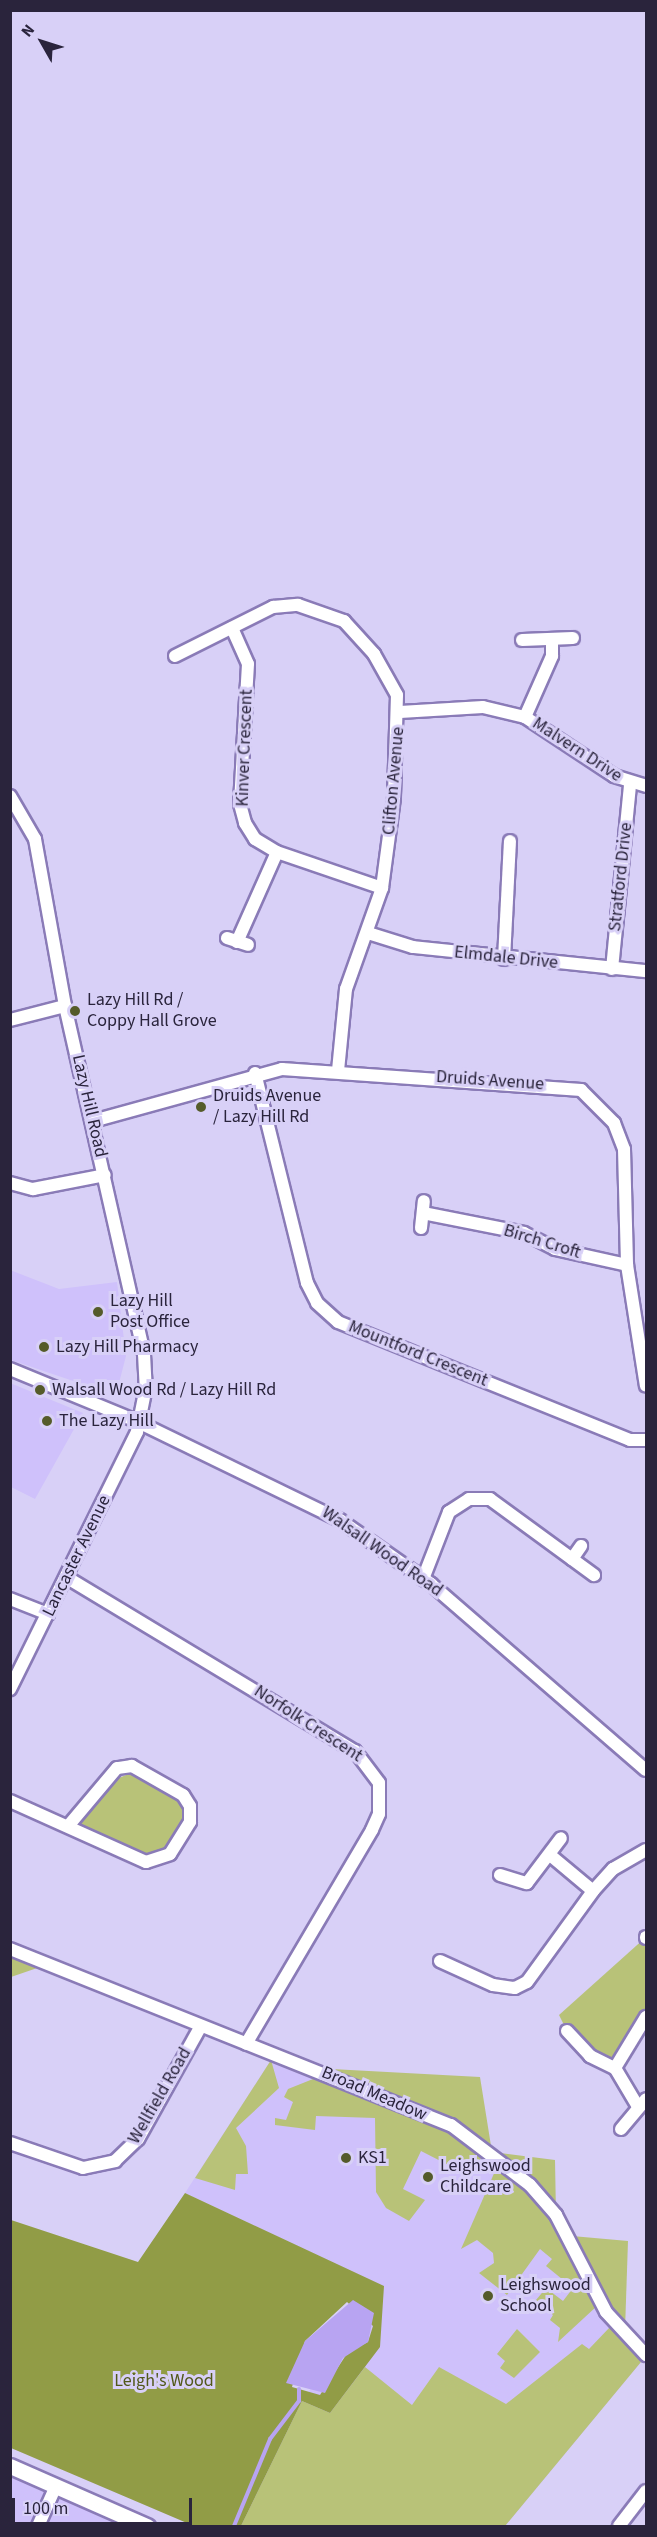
<!DOCTYPE html>
<style>
body{margin:0}
#map{position:relative;width:657px;height:2537px;overflow:hidden;background:#d8d0f7;font-family:"Source Sans 3",sans-serif}
div>[style]{position:absolute}
.built>*{inset:0;background:#cfc1fb}
.green>*{inset:0;background:#b8c278}
.forest>*{inset:0;background:#919c46}
.water>*{inset:0;background:#b8a4f2}
.stream>*{height:4px;margin:-2px;padding:0 2px;transform-origin:2px;border-radius:2px;background:#b8a4f2}
.roads{filter:drop-shadow(2px 0 #8a7bb7) drop-shadow(-2px 0 #8a7bb7) drop-shadow(0 2px #8a7bb7) drop-shadow(0 -2px #8a7bb7)}
.minor>*{height:12px;margin:-6px;padding:0 6px;transform-origin:6px;border-radius:6px;background:#fff}
.major>*{height:15px;margin:-7.5px;padding:0 7.5px;transform-origin:7.5px;border-radius:7.5px;background:#fff}
.dots>*{width:16px;height:16px;translate:-50% -50%;box-sizing:border-box;border:3px solid #d8d0f7;border-radius:50%}
span{translate:-50% -50%;white-space:nowrap;text-align:center;line-height:1.15;-webkit-text-stroke:6px #d8d0f7;paint-order:stroke}
.street-label{font-size:18px;color:#2a243c}
.poi-label{font-size:18px;color:#2a243c}
.left{translate:0 -50%;text-align:left}
.park-label{font-size:18px;color:#52591a}
.frame{position:absolute;inset:0;border:12px solid #2a243c;pointer-events:none}
.north{position:absolute;left:12px;top:12px;width:60px;height:60px;-webkit-text-stroke:4px #d8d0f7;paint-order:stroke;rotate:309deg;font-size:16px;font-weight:700;line-height:24px;text-align:center;color:#2a243c}
.north::after{content:'';display:block;margin:auto;width:21px;height:27px;background:#2a243c;clip-path:polygon(50% 0,100% 100%,50% 72%,0 100%)}
.scale{position:absolute;left:12px;top:2498px;width:180px;height:27px;box-sizing:border-box;border:3px solid #2a243c;border-top:0;padding-left:8px;font-size:18px;line-height:21px;white-space:nowrap;color:#2a243c;-webkit-text-stroke:4px #d8d0f7;paint-order:stroke}
</style>
<div id="map">
<div class="built">
<div style="clip-path:polygon(10px 1270px,59px 1289px,117px 1282px,126px 1356px,119px 1383px,91px 1387px,11px 1360px)"></div>
<div style="clip-path:polygon(10px 1383px,83px 1413px,35px 1499px,11px 1487px)"></div>
<div style="clip-path:polygon(271px 2060px,486px 2152px,552px 2217px,602px 2317px,641px 2362px,505px 2526px,241px 2526px,302px 2401px,384px 2287px,185px 2193px)"></div>
<div style="clip-path:polygon(11px 2476px,126px 2526px,11px 2526px)"></div>
</div>
<div class="green">
<div style="clip-path:polygon(133px 1772px,179px 1797px,185px 1807px,185px 1821px,167px 1849px,146px 1856px,78px 1824px,112px 1781px)"></div>
<div style="clip-path:polygon(646px 1937px,646px 2017px,615px 2068px,567px 2031px,559px 2015px)"></div>
<div style="clip-path:polygon(11px 1952px,43px 1966px,11px 1977px)"></div>
<div style="clip-path:polygon(271px 2060px,279px 2088px,236px 2128px,246px 2146px,248px 2174px,236px 2174px,235px 2190px,195px 2178px)"></div>
<div style="clip-path:polygon(313px 2068px,480px 2077px,492px 2152px,555px 2160px,556px 2215px,530px 2185px,451px 2125px)"></div>
<div style="clip-path:polygon(318px 2077px,449px 2130px,486px 2152px,468px 2175px,421px 2151px,403px 2189px,425px 2200px,409px 2221px,386px 2208px,376px 2192px,375px 2118px,316px 2116px,315px 2130px,275px 2125px,275px 2118px,286px 2120px,293px 2102px,284px 2097px,288px 2089px)"></div>
<div style="clip-path:polygon(499px 2162px,552px 2217px,597px 2306px,558px 2342px,560px 2328px,550px 2320px,553px 2315px,536px 2300px,546px 2288px,563px 2301px,573px 2288px,546px 2266px,552px 2259px,540px 2249px,507px 2295px,479px 2273px,494px 2263px,493px 2253px,477px 2240px,461px 2249px)"></div>
<div style="clip-path:polygon(572px 2236px,628px 2241px,625px 2330px,610px 2312px)"></div>
<div style="clip-path:polygon(610px 2327px,641px 2362px,505px 2526px,241px 2526px,302px 2401px,330px 2413px,365px 2367px,412px 2405px,439px 2367px,506px 2404px,582px 2344px,589px 2349px)"></div>
<div style="clip-path:polygon(517px 2329px,540px 2352px,514px 2378px,500px 2368px,505px 2361px,497px 2354px)"></div>
</div>
<div class="forest">
<div style="clip-path:polygon(evenodd,185px 2193px,384px 2286px,380px 2347px,330px 2413px,302px 2401px,241px 2526px,194px 2526px,11px 2448px,11px 2220px,138px 2262px,185px 2193px,347px 2302px,373px 2326px,368px 2342px,348px 2352px,320px 2395px,292px 2387px,305px 2341px,347px 2302px)"></div>
</div>
<div class="water">
<div style="clip-path:polygon(353px 2300px,374px 2313px,368px 2342px,343px 2358px,325px 2393px,286px 2383px,305px 2341px)"></div>
</div>
<div class="stream">
<div style="left:234px;top:2526px;width:94px;rotate:-67.5deg"></div>
<div style="left:270px;top:2439px;width:48px;rotate:-52.7deg"></div>
<div style="left:299px;top:2401px;width:12px;rotate:-90deg"></div>
</div>
<div class="roads">
<div class="minor">
<div style="left:232px;top:628px;width:39px;rotate:66deg"></div>
<div style="left:248px;top:664px;width:140px;rotate:93.3deg"></div>
<div style="left:240px;top:804px;width:20px;rotate:75deg"></div>
<div style="left:245px;top:823px;width:19px;rotate:58deg"></div>
<div style="left:255px;top:839px;width:26px;rotate:31deg"></div>
<div style="left:277px;top:852px;width:111px;rotate:18.9deg"></div>
<div style="left:522px;top:640px;width:51px;rotate:-2.2deg"></div>
<div style="left:175px;top:656px;width:110px;rotate:-26.6deg"></div>
<div style="left:273px;top:607px;width:25px;rotate:-5deg"></div>
<div style="left:298px;top:605px;width:49px;rotate:19.2deg"></div>
<div style="left:344px;top:621px;width:45px;rotate:47.7deg"></div>
<div style="left:374px;top:654px;width:47px;rotate:60.7deg"></div>
<div style="left:397px;top:695px;width:103px;rotate:91.7deg"></div>
<div style="left:394px;top:798px;width:91px;rotate:97.6deg"></div>
<div style="left:382px;top:888px;width:107px;rotate:109.6deg"></div>
<div style="left:346px;top:989px;width:82px;rotate:95.6deg"></div>
<div style="left:400px;top:712px;width:83px;rotate:-3.4deg"></div>
<div style="left:483px;top:707px;width:43px;rotate:13.4deg"></div>
<div style="left:525px;top:717px;width:107px;rotate:33.5deg"></div>
<div style="left:614px;top:776px;width:34px;rotate:17deg"></div>
<div style="left:525px;top:717px;width:67px;rotate:-66.1deg"></div>
<div style="left:552px;top:656px;width:15px;rotate:-90deg"></div>
<div style="left:10px;top:796px;width:50px;rotate:59.8deg"></div>
<div style="left:35px;top:839px;width:170px;rotate:79.8deg"></div>
<div style="left:65px;top:1006px;width:357px;rotate:77.2deg"></div>
<div style="left:144px;top:1354px;width:33px;rotate:87deg"></div>
<div style="left:146px;top:1387px;width:46px;rotate:101.3deg"></div>
<div style="left:137px;top:1432px;width:287px;rotate:116.3deg"></div>
<div style="left:368px;top:933px;width:47px;rotate:17.3deg"></div>
<div style="left:413px;top:947px;width:234px;rotate:5.9deg"></div>
<div style="left:227px;top:938px;width:22px;rotate:18deg"></div>
<div style="left:237px;top:942px;width:98px;rotate:-66deg"></div>
<div style="left:504px;top:959px;width:118px;rotate:-87.1deg"></div>
<div style="left:612px;top:969px;width:186px;rotate:-84.4deg"></div>
<div style="left:10px;top:1020px;width:57px;rotate:-14.3deg"></div>
<div style="left:255px;top:1073px;width:216px;rotate:76.1deg"></div>
<div style="left:307px;top:1283px;width:22px;rotate:63deg"></div>
<div style="left:317px;top:1303px;width:28px;rotate:42deg"></div>
<div style="left:338px;top:1322px;width:315px;rotate:22deg"></div>
<div style="left:630px;top:1440px;width:16px"></div>
<div style="left:93px;top:1121px;width:196px;rotate:-15.4deg"></div>
<div style="left:282px;top:1069px;width:300px;rotate:4deg"></div>
<div style="left:581px;top:1090px;width:47px;rotate:45deg"></div>
<div style="left:614px;top:1123px;width:28px;rotate:69deg"></div>
<div style="left:624px;top:1149px;width:116px;rotate:88.5deg"></div>
<div style="left:627px;top:1265px;width:122px;rotate:81.1deg"></div>
<div style="left:10px;top:1183px;width:24px;rotate:15deg"></div>
<div style="left:33px;top:1189px;width:73px;rotate:-11deg"></div>
<div style="left:423px;top:1213px;width:103px;rotate:11.2deg"></div>
<div style="left:524px;top:1233px;width:35px;rotate:27deg"></div>
<div style="left:555px;top:1249px;width:74px;rotate:12.5deg"></div>
<div style="left:421px;top:1228px;width:27px;rotate:-84deg"></div>
<div style="left:10px;top:1369px;width:136px;rotate:22.4deg"></div>
<div style="left:136px;top:1421px;width:227px;rotate:25.9deg"></div>
<div style="left:340px;top:1520px;width:111px;rotate:35.1deg"></div>
<div style="left:431px;top:1584px;width:284px;rotate:40.9deg"></div>
<div style="left:572px;top:1559px;width:16px;rotate:-55deg"></div>
<div style="left:66px;top:1577px;width:337px;rotate:31.1deg"></div>
<div style="left:355px;top:1751px;width:40px;rotate:53deg"></div>
<div style="left:379px;top:1783px;width:31px;rotate:90deg"></div>
<div style="left:379px;top:1814px;width:17px;rotate:114deg"></div>
<div style="left:372px;top:1830px;width:248px;rotate:120.5deg"></div>
<div style="left:423px;top:1579px;width:72px;rotate:-68.8deg"></div>
<div style="left:449px;top:1512px;width:24px;rotate:-33deg"></div>
<div style="left:469px;top:1499px;width:21px"></div>
<div style="left:490px;top:1499px;width:129px;rotate:36.2deg"></div>
<div style="left:10px;top:1599px;width:41px;rotate:21.5deg"></div>
<div style="left:10px;top:1801px;width:149px;rotate:24.2deg"></div>
<div style="left:146px;top:1862px;width:25px;rotate:-18deg"></div>
<div style="left:170px;top:1854px;width:38px;rotate:-58deg"></div>
<div style="left:190px;top:1822px;width:16px;rotate:-90deg"></div>
<div style="left:190px;top:1806px;width:13px;rotate:-122deg"></div>
<div style="left:183px;top:1795px;width:59px;rotate:-150.4deg"></div>
<div style="left:132px;top:1766px;width:15px;rotate:172deg"></div>
<div style="left:117px;top:1768px;width:75px;rotate:130.1deg"></div>
<div style="left:550px;top:1855px;width:56px;rotate:39.9deg"></div>
<div style="left:500px;top:1875px;width:28px;rotate:17deg"></div>
<div style="left:527px;top:1883px;width:56px;rotate:-52.9deg"></div>
<div style="left:646px;top:1937px;width:1px;rotate:90deg"></div>
<div style="left:10px;top:1949px;width:475px;rotate:21.8deg"></div>
<div style="left:451px;top:2125px;width:99px;rotate:37.2deg"></div>
<div style="left:530px;top:2185px;width:40px;rotate:49deg"></div>
<div style="left:556px;top:2215px;width:109px;rotate:62.7deg"></div>
<div style="left:606px;top:2312px;width:59px;rotate:47.1deg"></div>
<div style="left:440px;top:1961px;width:58px;rotate:24.4deg"></div>
<div style="left:493px;top:1985px;width:22px;rotate:8deg"></div>
<div style="left:515px;top:1988px;width:13px;rotate:-27deg"></div>
<div style="left:527px;top:1982px;width:112px;rotate:-54deg"></div>
<div style="left:593px;top:1891px;width:30px;rotate:-48deg"></div>
<div style="left:613px;top:1869px;width:38px;rotate:-30deg"></div>
<div style="left:567px;top:2031px;width:34px;rotate:47deg"></div>
<div style="left:590px;top:2056px;width:28px;rotate:26deg"></div>
<div style="left:637px;top:2105px;width:43px;rotate:-120.7deg"></div>
<div style="left:615px;top:2068px;width:60px;rotate:-58.7deg"></div>
<div style="left:621px;top:2129px;width:39px;rotate:-50deg"></div>
<div style="left:10px;top:2143px;width:77px;rotate:18.9deg"></div>
<div style="left:83px;top:2168px;width:33px;rotate:-12deg"></div>
<div style="left:115px;top:2161px;width:32px;rotate:-44deg"></div>
<div style="left:138px;top:2139px;width:129px;rotate:-60.9deg"></div>
<div style="left:38px;top:2526px;width:44px;rotate:-65.8deg"></div>
<div style="left:619px;top:2526px;width:44px;rotate:-52.4deg"></div>
</div>
<div class="major">
<div style="left:10px;top:2466px;width:150px;rotate:23.7deg"></div>
</div>
</div>
<div class="dots">
<div style="left:75px;top:1011px;background:#555b2a"></div>
<div style="left:201px;top:1107px;background:#555b2a"></div>
<div style="left:98px;top:1312px;background:#555b2a"></div>
<div style="left:44px;top:1347px;background:#555b2a"></div>
<div style="left:40px;top:1390px;background:#555b2a"></div>
<div style="left:47px;top:1421px;background:#555b2a"></div>
<div style="left:346px;top:2158px;background:#555b2a"></div>
<div style="left:428px;top:2177px;background:#555b2a"></div>
<div style="left:488px;top:2296px;background:#555b2a"></div>
</div>
<div class="street-label">
<span style="left:245px;top:748px;rotate:-88deg">Kinver Crescent</span>
<span style="left:577px;top:750px;rotate:33deg">Malvern Drive</span>
<span style="left:394px;top:781px;rotate:-85deg">Clifton Avenue</span>
<span style="left:621px;top:877px;rotate:-84deg">Stratford Drive</span>
<span style="left:506px;top:958px;rotate:6deg">Elmdale Drive</span>
<span style="left:490px;top:1081px;rotate:4deg">Druids Avenue</span>
<span style="left:89px;top:1106px;rotate:77deg">Lazy Hill Road</span>
<span style="left:542px;top:1242px;rotate:17deg">Birch Croft</span>
<span style="left:418px;top:1354px;rotate:22deg">Mountford Crescent</span>
<span style="left:382px;top:1552px;rotate:35deg">Walsall Wood Road</span>
<span style="left:77px;top:1556px;rotate:-64deg">Lancaster Avenue</span>
<span style="left:308px;top:1724px;rotate:33deg">Norfolk Crescent</span>
<span style="left:374px;top:2094px;rotate:23deg">Broad Meadow</span>
<span style="left:160px;top:2096px;rotate:-60deg">Wellfield Road</span>
</div>
<div class="poi-label">
<span class="left" style="left:87px;top:1011px">Lazy Hill Rd /<br>Coppy Hall Grove</span>
<span class="left" style="left:213px;top:1107px">Druids Avenue<br>/ Lazy Hill Rd</span>
<span class="left" style="left:110px;top:1312px">Lazy Hill<br>Post Office</span>
<span class="left" style="left:56px;top:1347px">Lazy Hill Pharmacy</span>
<span class="left" style="left:52px;top:1390px">Walsall Wood Rd / Lazy Hill Rd</span>
<span class="left" style="left:59px;top:1421px">The Lazy Hill</span>
<span class="left" style="left:358px;top:2158px">KS1</span>
<span class="left" style="left:440px;top:2177px">Leighswood<br>Childcare</span>
<span class="left" style="left:500px;top:2296px">Leighswood<br>School</span>
</div>
<div class="park-label">
<span style="left:164px;top:2381px">Leigh's Wood</span>
</div>
<div class="frame"></div>
<div class="north">N</div>
<div class="scale">100 m</div>
</div>
